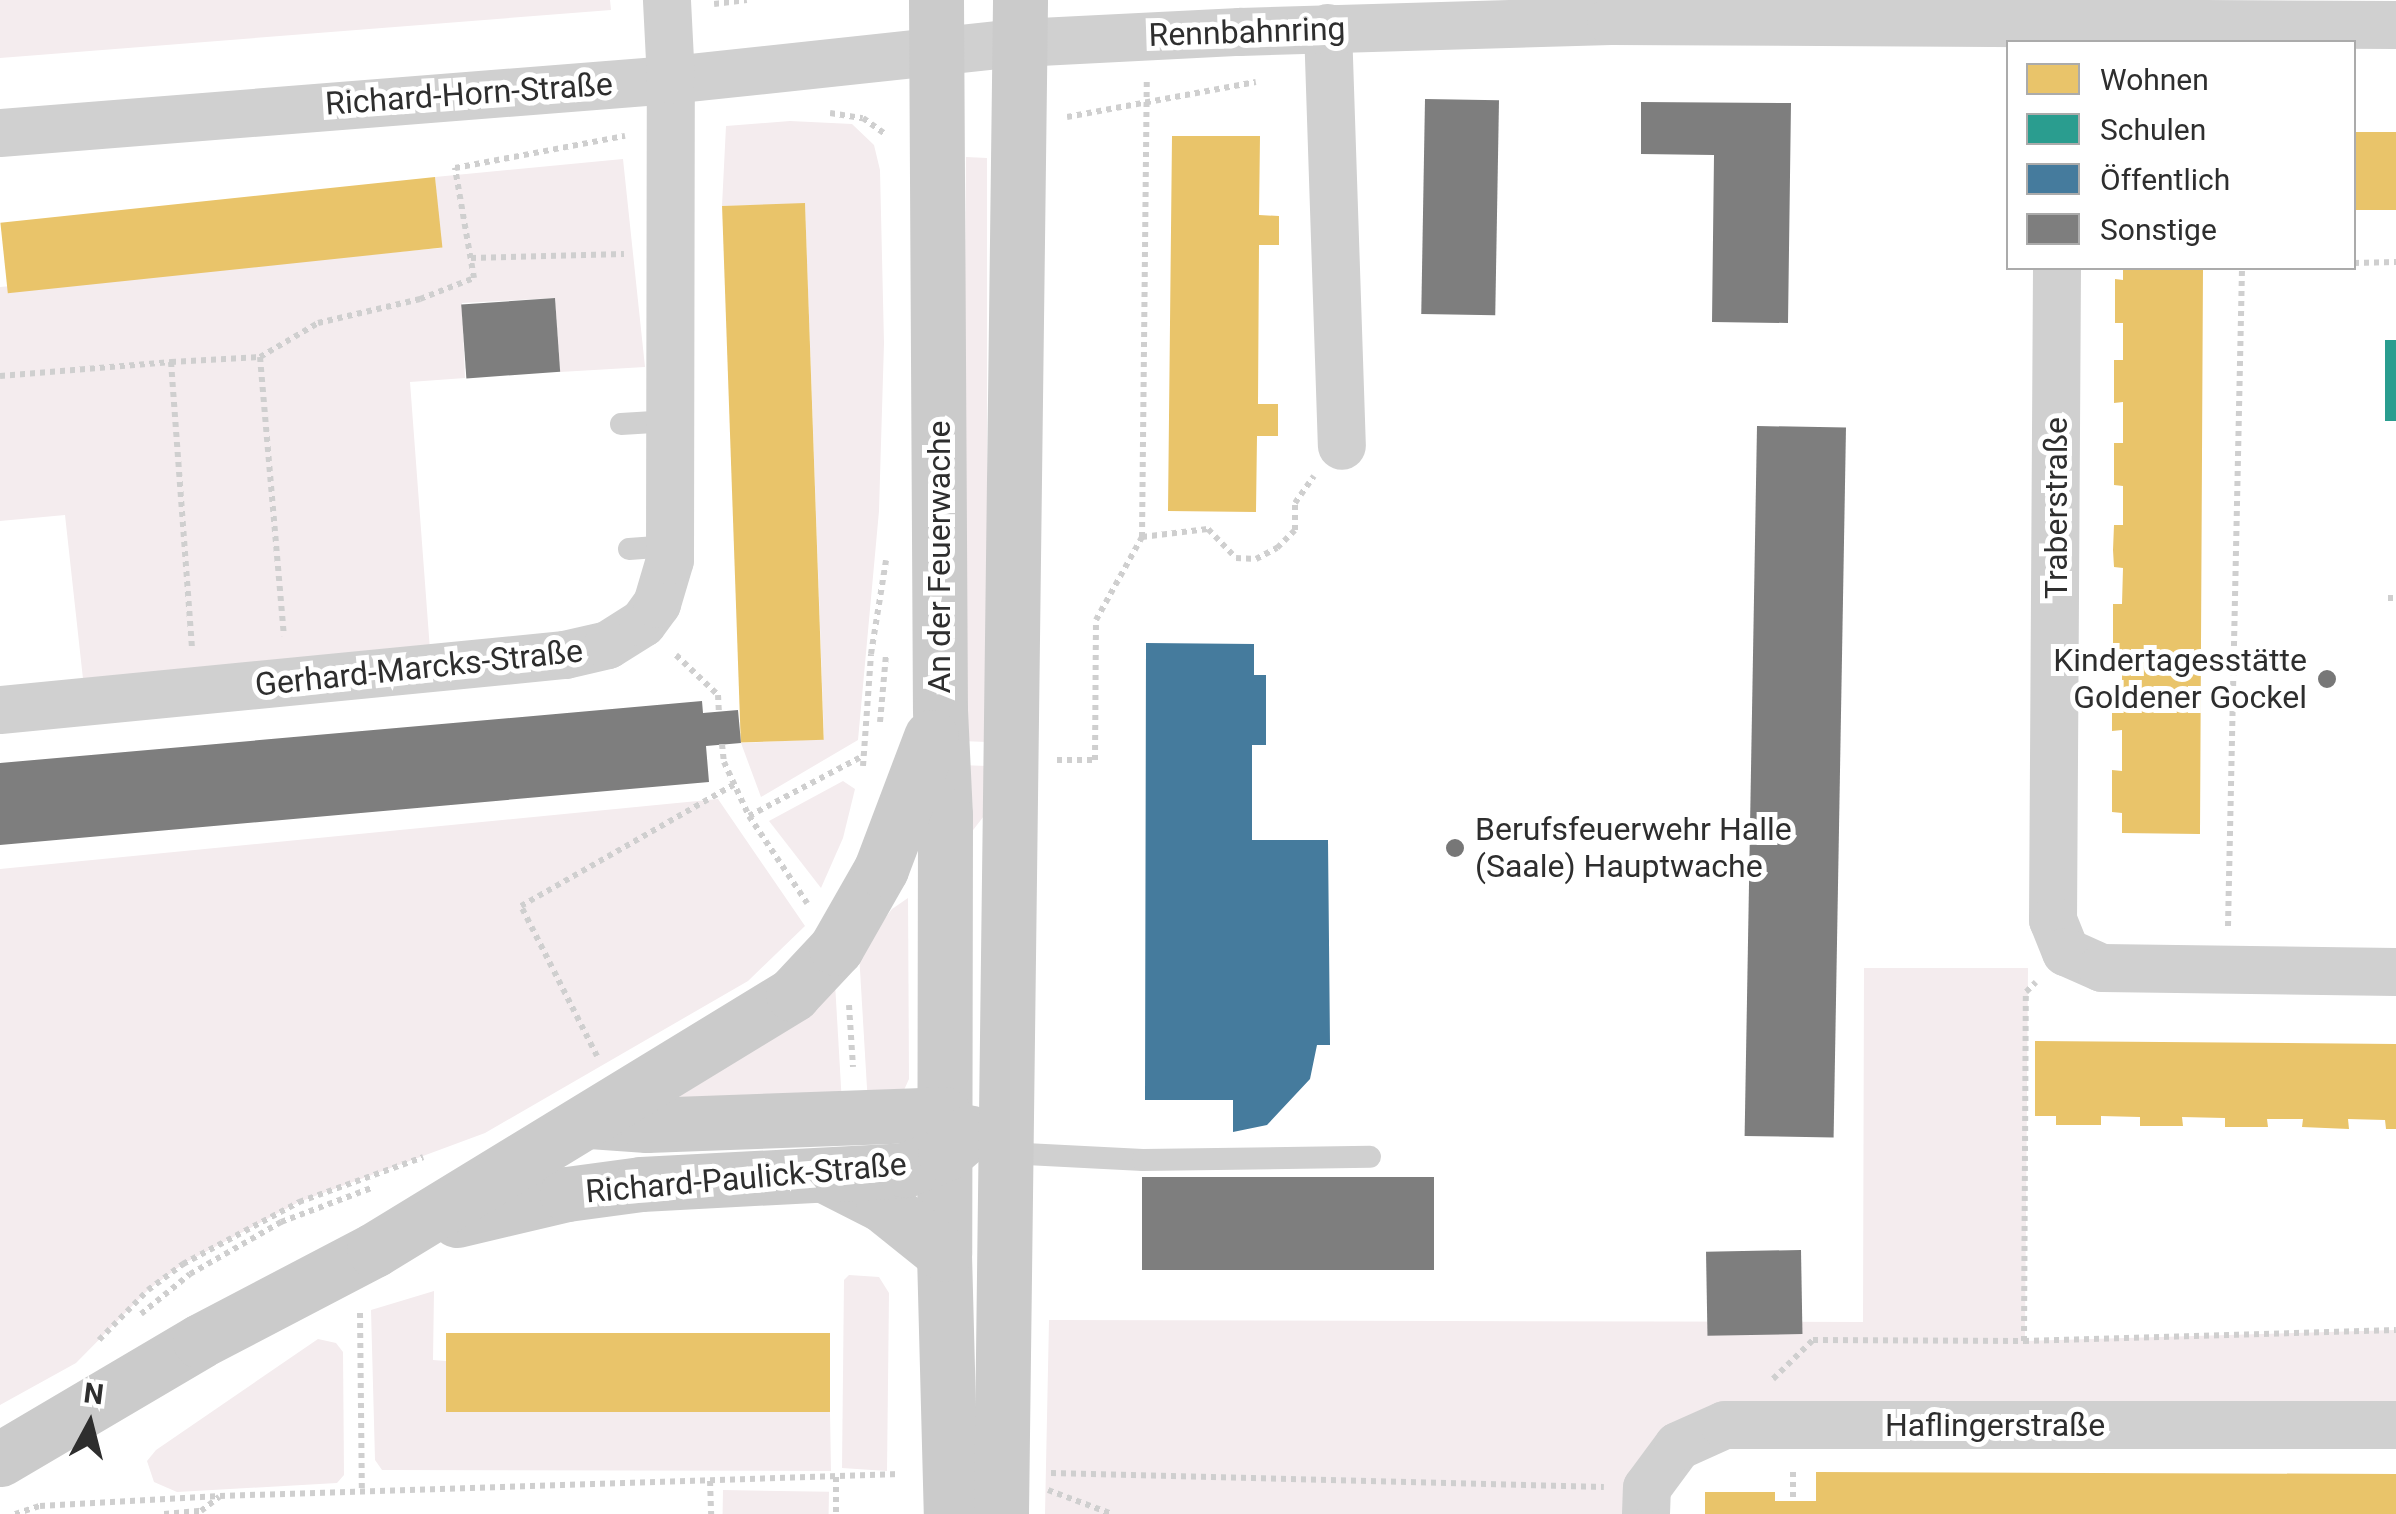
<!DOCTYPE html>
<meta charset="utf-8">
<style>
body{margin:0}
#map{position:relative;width:2396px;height:1514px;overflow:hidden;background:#fff;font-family:Roboto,sans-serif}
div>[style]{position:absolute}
.green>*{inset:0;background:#f4ecee;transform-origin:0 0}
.homes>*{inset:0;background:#e9c46a;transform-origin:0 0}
.schools>*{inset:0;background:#2a9d8f;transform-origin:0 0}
.public>*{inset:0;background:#457b9d}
.building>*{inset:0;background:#7e7e7e;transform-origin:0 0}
.path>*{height:6px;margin-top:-3px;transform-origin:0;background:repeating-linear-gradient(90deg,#cfcfcf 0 5px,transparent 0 10px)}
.lane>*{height:22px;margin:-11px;padding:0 11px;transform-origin:11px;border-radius:11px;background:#d0d0d0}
.street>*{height:48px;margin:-24px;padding:0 24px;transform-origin:24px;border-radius:24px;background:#d0d0d0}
.secondary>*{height:55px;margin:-27.5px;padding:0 27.5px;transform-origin:27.5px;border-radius:27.5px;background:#cbcbcb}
.dots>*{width:28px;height:28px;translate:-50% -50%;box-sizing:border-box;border:5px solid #fff;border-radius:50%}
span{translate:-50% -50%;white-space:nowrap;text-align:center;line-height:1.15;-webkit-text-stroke:10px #fff;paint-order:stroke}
.street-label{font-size:32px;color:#2e2e2e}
.poi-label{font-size:32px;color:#2e2e2e}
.right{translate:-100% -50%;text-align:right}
.left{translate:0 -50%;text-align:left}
.legend{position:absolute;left:2006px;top:40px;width:350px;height:230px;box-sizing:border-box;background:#fff;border:2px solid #ababab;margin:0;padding:12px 18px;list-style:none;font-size:30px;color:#2e2e2e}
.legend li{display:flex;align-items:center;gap:20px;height:50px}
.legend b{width:50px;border:2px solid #ababab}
.north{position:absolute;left:40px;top:1374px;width:100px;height:100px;-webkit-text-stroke:8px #fff;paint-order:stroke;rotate:7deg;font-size:28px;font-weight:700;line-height:40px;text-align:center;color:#2e2e2e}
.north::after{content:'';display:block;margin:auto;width:35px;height:45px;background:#2e2e2e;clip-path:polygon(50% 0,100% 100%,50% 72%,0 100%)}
</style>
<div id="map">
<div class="green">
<div style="clip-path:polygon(0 0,610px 0,611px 10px,0 58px)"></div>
<div style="clip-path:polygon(790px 121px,852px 124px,874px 145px,880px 170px,884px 343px,879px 511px,858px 740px,761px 797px,741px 743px,824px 739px,805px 204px,722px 206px,726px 126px)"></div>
<div style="clip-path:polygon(966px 157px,987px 158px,987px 742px,961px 741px)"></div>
<div style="clip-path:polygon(623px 159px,645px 367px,560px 372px,555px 298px,462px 303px,465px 378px,410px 382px,430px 650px,83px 679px,65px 515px,0 521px,0 287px,441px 248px,435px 177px)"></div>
<div style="clip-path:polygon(960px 765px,987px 766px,987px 812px,960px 847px)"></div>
<div style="clip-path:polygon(843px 781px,855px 789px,843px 838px,821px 888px,769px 821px)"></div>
<div style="clip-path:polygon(718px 799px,805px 926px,748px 981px,485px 1133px,299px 1202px,183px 1264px,148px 1290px,76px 1363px,0 1405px,0 869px)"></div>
<div style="clip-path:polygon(908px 898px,909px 1079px,904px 1090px,868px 1105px,859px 953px,892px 909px)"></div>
<div style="clip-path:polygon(1864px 968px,2028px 968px,2025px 1341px,2396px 1330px,2396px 1425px,1725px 1425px,1646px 1514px,1045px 1514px,1049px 1320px,1863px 1322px)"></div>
<div style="clip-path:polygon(835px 983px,842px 1104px,658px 1105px)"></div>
<div style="clip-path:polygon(849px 1275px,879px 1277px,889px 1293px,887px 1471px,842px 1468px,844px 1280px)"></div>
<div style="clip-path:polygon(434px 1291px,433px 1360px,446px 1361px,446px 1412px,830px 1412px,831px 1471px,382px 1470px,375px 1460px,371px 1310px)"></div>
<div style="clip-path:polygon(318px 1339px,336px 1343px,343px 1352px,344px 1475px,337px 1483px,177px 1492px,154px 1482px,147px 1461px,156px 1450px)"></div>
<div style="left:723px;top:1490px;width:106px;height:24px;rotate:1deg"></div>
</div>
<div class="homes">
<div style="left:2354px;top:132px;width:42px;height:78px"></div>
<div style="clip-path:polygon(1172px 136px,1260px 136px,1259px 215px,1279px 216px,1279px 245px,1259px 245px,1258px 404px,1278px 404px,1278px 436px,1257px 436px,1256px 512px,1168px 511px)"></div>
<div style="left:435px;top:177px;width:71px;height:437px;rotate:84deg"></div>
<div style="left:805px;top:203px;width:537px;height:83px;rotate:88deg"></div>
<div style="clip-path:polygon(2123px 268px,2203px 268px,2200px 834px,2122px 833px,2122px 813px,2112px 812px,2112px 770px,2122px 771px,2122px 730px,2112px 731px,2112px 688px,2122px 689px,2122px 649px,2113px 649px,2113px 604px,2122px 604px,2123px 568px,2114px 567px,2113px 550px,2114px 525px,2123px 525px,2123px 486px,2114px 485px,2114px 443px,2123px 443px,2123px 402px,2114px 403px,2114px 360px,2123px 360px,2123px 323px,2115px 323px,2115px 279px,2123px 280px)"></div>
<div style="clip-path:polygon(2035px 1041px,2396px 1044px,2396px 1129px,2386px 1129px,2385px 1120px,2348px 1119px,2349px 1129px,2302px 1127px,2303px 1119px,2267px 1119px,2268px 1127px,2225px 1127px,2225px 1118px,2182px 1117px,2183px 1126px,2140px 1126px,2140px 1117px,2101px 1116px,2101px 1125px,2056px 1125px,2056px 1116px,2035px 1116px)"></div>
<div style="left:446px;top:1333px;width:384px;height:79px"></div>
<div style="clip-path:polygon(1816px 1472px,2396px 1474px,2396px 1514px,1705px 1514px,1705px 1492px,1775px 1492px,1775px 1501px,1816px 1501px)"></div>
</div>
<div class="schools">
<div style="left:2385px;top:340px;width:11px;height:81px"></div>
</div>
<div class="public">
<div style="clip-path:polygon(1146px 643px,1254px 644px,1254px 675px,1266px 675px,1266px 745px,1252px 745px,1252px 840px,1328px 840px,1330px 1045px,1317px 1045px,1310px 1079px,1267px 1125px,1233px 1132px,1233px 1100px,1145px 1100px)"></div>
</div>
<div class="building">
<div style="left:1425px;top:99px;width:74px;height:215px;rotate:1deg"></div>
<div style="clip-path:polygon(1641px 102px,1791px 103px,1788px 323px,1712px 322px,1714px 155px,1641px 154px)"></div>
<div style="left:555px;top:298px;width:74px;height:94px;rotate:86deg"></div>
<div style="left:1757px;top:426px;width:89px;height:710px;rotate:1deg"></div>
<div style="clip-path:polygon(702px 701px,703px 713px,738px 710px,741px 743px,706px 746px,709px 782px,0 845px,0 763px)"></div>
<div style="left:1142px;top:1177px;width:292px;height:93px"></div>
<div style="left:1801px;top:1250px;width:84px;height:95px;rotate:89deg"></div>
</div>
<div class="path">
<div style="left:714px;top:4px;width:33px;rotate:-7deg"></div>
<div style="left:830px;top:113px;width:33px;rotate:9deg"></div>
<div style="left:863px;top:118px;width:29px;rotate:36deg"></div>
<div style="left:1067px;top:117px;width:192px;rotate:-10.5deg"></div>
<div style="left:471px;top:258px;width:153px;rotate:-1.5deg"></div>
<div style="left:2354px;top:263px;width:42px;rotate:-1.4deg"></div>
<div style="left:260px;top:357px;width:67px;rotate:-30.4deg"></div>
<div style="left:318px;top:323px;width:105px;rotate:-13.2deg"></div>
<div style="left:420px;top:299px;width:58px;rotate:-21.3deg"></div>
<div style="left:474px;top:278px;width:112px;rotate:-99.8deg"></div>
<div style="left:455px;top:168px;width:173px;rotate:-10.7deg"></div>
<div style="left:171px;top:362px;width:89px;rotate:-3.2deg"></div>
<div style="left:260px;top:357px;width:280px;rotate:85.1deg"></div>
<div style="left:0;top:376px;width:172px;rotate:-4.7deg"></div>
<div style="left:171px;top:362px;width:285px;rotate:85.8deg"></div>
<div style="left:1142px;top:537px;width:456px;rotate:-89.4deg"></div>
<div style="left:2388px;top:598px;width:8px"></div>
<div style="left:676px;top:655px;width:58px;rotate:43.6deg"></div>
<div style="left:718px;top:695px;width:17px;rotate:87deg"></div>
<div style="left:880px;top:722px;width:67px;rotate:-84.9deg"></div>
<div style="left:722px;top:744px;width:18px;rotate:84deg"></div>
<div style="left:724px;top:762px;width:60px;rotate:65.2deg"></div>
<div style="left:749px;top:816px;width:105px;rotate:56.3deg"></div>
<div style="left:1057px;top:760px;width:38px"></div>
<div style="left:1095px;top:760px;width:140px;rotate:-89.6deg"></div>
<div style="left:1096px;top:620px;width:95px;rotate:-61deg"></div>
<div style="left:1142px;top:537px;width:66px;rotate:-6.9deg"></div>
<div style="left:1208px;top:529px;width:40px;rotate:46deg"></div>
<div style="left:1236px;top:558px;width:20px;rotate:3deg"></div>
<div style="left:1256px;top:559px;width:24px;rotate:-28deg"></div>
<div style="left:1277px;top:548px;width:25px;rotate:-45deg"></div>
<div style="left:1295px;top:530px;width:27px;rotate:-90deg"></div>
<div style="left:1295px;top:503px;width:33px;rotate:-55deg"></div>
<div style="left:863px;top:766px;width:112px;rotate:-85.9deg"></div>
<div style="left:871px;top:654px;width:95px;rotate:-80.9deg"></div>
<div style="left:749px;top:816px;width:129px;rotate:-27.8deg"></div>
<div style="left:2228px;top:926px;width:658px;rotate:-88.78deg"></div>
<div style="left:849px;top:1005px;width:62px;rotate:86.3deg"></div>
<div style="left:597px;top:1056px;width:168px;rotate:-116.9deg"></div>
<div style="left:521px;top:906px;width:246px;rotate:-29.7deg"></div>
<div style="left:360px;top:1313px;width:179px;rotate:89.4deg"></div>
<div style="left:141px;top:1314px;width:63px;rotate:-39.2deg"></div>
<div style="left:190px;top:1274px;width:105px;rotate:-29.7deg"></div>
<div style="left:281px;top:1222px;width:99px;rotate:-20.6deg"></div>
<div style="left:99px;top:1340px;width:70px;rotate:-45.6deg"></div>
<div style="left:148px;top:1290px;width:44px;rotate:-36.6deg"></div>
<div style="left:183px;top:1264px;width:132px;rotate:-28.1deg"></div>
<div style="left:299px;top:1202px;width:132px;rotate:-19.9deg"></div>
<div style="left:2024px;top:1341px;width:349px;rotate:-89.7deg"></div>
<div style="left:2026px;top:992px;width:14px;rotate:-45deg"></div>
<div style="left:1773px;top:1379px;width:56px;rotate:-44.3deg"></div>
<div style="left:1813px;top:1340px;width:211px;rotate:0.3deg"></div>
<div style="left:2024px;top:1341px;width:372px;rotate:-1.7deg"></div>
<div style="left:1793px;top:1472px;width:29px;rotate:90deg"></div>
<div style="left:1051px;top:1473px;width:553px;rotate:1.45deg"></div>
<div style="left:836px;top:1477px;width:37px;rotate:90deg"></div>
<div style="left:710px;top:1481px;width:33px;rotate:88deg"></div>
<div style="left:1048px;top:1490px;width:68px;rotate:20.6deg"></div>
<div style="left:15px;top:1514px;width:26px;rotate:-18deg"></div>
<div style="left:40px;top:1506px;width:180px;rotate:-3.2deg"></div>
<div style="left:220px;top:1496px;width:680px;rotate:-1.85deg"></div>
<div style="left:164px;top:1514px;width:37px;rotate:-5deg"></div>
<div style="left:201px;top:1511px;width:23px;rotate:-38deg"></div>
</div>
<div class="lane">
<div style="left:621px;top:424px;width:49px;rotate:-3.5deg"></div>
<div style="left:629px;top:549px;width:41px;rotate:-4.2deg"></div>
<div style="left:1005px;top:1153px;width:138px;rotate:2.9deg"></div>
<div style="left:1143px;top:1160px;width:227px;rotate:-0.8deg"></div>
</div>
<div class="street">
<div style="left:1328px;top:28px;width:418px;rotate:88.1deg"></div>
<div style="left:0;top:133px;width:673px;rotate:-4.52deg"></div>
<div style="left:671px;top:80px;width:351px;rotate:-6.1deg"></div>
<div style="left:1020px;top:43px;width:220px;rotate:-2.9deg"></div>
<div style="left:1240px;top:32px;width:371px;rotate:-1.7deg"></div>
<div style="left:1611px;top:21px;width:785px;rotate:0.29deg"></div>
<div style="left:2057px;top:268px;width:652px;rotate:90.35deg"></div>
<div style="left:2053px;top:920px;width:35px;rotate:68deg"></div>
<div style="left:2066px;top:952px;width:39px;rotate:24deg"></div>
<div style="left:2102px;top:968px;width:294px;rotate:0.8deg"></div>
<div style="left:0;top:710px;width:568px;rotate:-5.56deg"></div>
<div style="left:565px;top:655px;width:44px;rotate:-13.1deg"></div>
<div style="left:608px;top:645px;width:41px;rotate:-32.2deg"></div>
<div style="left:643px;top:623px;width:24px;rotate:-54deg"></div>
<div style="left:657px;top:604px;width:46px;rotate:-73.5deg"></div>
<div style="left:670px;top:560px;width:480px;rotate:-89.9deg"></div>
<div style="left:671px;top:80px;width:80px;rotate:-92.9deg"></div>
<div style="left:1646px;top:1514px;width:26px;rotate:-88deg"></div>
<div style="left:1647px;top:1488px;width:52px;rotate:-53.6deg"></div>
<div style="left:1678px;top:1446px;width:51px;rotate:-24.1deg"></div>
<div style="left:1725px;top:1425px;width:671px"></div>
</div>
<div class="secondary">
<div style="left:936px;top:0;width:710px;rotate:89.68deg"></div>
<div style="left:940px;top:710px;width:105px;rotate:87.3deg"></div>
<div style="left:945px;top:815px;width:439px;rotate:90.1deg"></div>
<div style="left:944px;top:1254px;width:260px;rotate:88.5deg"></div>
<div style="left:590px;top:1121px;width:57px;rotate:4deg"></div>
<div style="left:647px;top:1125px;width:297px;rotate:-2.1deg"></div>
<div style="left:826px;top:1176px;width:64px;rotate:27deg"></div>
<div style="left:883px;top:1205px;width:78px;rotate:38.8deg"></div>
<div style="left:457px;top:1220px;width:113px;rotate:-13.3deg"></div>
<div style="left:567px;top:1194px;width:75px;rotate:-7.7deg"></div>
<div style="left:641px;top:1184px;width:264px;rotate:-3deg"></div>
<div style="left:905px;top:1170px;width:43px;rotate:-21.8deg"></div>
<div style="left:945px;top:1154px;width:33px;rotate:-41deg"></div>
<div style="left:0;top:1459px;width:232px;rotate:-30.5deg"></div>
<div style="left:200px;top:1341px;width:196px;rotate:-27.6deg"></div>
<div style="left:374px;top:1250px;width:491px;rotate:-31.4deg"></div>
<div style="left:793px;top:994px;width:63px;rotate:-46.9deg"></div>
<div style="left:836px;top:948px;width:91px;rotate:-60.3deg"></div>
<div style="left:881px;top:869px;width:141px;rotate:-69.3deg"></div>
<div style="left:1001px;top:1514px;width:1514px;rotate:-89.28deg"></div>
</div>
<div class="dots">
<div style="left:2327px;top:679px;background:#777"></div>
<div style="left:1455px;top:848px;background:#777"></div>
</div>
<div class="street-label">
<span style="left:1247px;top:32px;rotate:-2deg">Rennbahnring</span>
<span style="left:469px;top:94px;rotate:-4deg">Richard-Horn-Straße</span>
<span style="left:2056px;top:508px;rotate:-90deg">Traberstraße</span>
<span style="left:939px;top:557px;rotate:-90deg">An der Feuerwache</span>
<span style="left:419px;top:668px;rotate:-6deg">Gerhard-Marcks-Straße</span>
<span style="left:746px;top:1178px;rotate:-5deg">Richard-Paulick-Straße</span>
<span style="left:1995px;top:1425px">Haflingerstraße</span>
</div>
<div class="poi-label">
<span class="right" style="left:2307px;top:679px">Kindertagesstätte<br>Goldener Gockel</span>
<span class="left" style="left:1475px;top:848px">Berufsfeuerwehr Halle<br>(Saale) Hauptwache</span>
</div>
<ul class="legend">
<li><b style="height:28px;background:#e9c46a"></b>Wohnen</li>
<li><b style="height:28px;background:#2a9d8f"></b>Schulen</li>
<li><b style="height:28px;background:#457b9d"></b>Öffentlich</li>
<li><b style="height:28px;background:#7e7e7e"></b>Sonstige</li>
</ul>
<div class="north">N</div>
</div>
